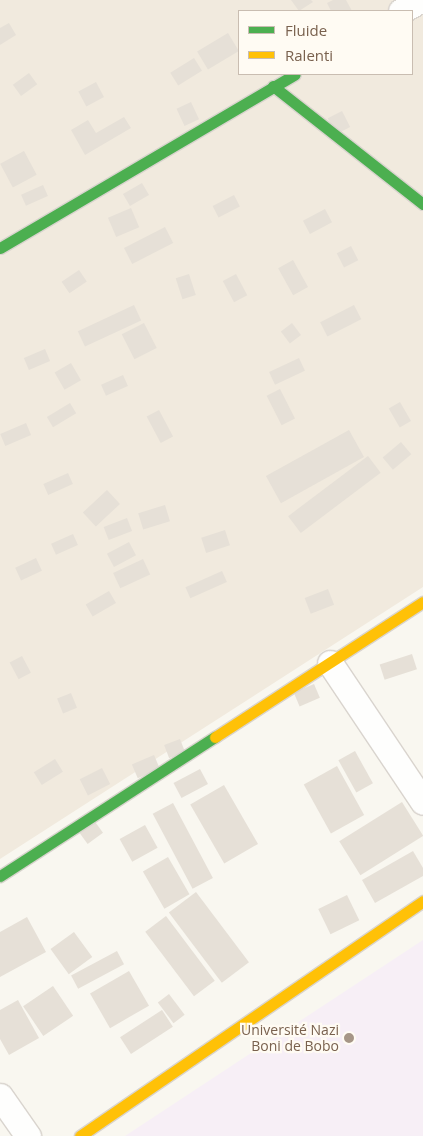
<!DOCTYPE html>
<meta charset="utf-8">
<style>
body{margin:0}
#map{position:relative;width:423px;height:1136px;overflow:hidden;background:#f9f7f0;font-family:"Open Sans",sans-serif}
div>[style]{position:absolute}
.residential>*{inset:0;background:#f1eade}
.education>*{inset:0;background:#f7eff6}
.building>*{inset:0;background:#e6e0d7;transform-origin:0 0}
.roads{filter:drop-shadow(1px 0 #d9d4ce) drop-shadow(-1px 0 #d9d4ce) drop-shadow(0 1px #d9d4ce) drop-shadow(0 -1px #d9d4ce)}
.street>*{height:25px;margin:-12.5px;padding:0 12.5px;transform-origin:12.5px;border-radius:12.5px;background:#fefefd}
.fast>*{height:11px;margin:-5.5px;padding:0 5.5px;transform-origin:5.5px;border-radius:5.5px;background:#4caf50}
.slow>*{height:11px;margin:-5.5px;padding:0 5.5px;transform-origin:5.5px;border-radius:5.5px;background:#ffc107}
.dots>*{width:14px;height:14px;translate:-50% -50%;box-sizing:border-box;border:2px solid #fffbf3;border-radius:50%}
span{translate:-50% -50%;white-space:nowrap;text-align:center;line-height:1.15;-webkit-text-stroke:4.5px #fffbf3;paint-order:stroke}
.poi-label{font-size:14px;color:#79614e}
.right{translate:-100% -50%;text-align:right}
.legend{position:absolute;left:238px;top:10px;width:175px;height:65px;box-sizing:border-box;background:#fffbf3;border:1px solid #c9bdb1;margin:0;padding:6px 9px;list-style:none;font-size:15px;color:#79614e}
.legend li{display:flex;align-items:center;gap:10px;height:25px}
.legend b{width:25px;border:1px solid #c9bdb1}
</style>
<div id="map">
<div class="residential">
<div style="clip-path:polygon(evenodd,0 0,423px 0,423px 587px,0 859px,0 0,239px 11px,412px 11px,412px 74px,239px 74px,239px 11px)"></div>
</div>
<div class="education">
<div style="clip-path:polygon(423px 940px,423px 1136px,125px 1136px)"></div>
</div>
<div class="building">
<div style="clip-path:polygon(291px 0,311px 0,313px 2px,299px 11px)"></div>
<div style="clip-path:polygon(333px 0,346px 0,352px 11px,331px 11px,327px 3px)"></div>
<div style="clip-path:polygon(9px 23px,16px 35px,0 45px,0 28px)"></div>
<div style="left:228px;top:33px;width:21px;height:36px;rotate:59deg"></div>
<div style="left:194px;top:58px;width:15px;height:28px;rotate:58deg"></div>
<div style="left:29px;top:73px;width:14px;height:20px;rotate:54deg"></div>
<div style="left:96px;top:82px;width:17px;height:20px;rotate:62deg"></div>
<div style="left:191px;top:102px;width:19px;height:16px;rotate:65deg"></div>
<div style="left:342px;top:111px;width:18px;height:16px;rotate:63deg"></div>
<div style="clip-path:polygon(124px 117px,131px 128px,85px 155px,71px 130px,88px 120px,96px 133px)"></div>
<div style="left:24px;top:151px;width:27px;height:27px;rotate:62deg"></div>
<div style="left:142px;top:183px;width:14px;height:22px;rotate:60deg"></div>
<div style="left:43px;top:185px;width:12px;height:24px;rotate:66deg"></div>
<div style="left:234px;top:195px;width:13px;height:24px;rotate:63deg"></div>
<div style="left:131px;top:208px;width:21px;height:25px;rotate:67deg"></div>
<div style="left:325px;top:209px;width:15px;height:25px;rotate:62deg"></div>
<div style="left:165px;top:227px;width:18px;height:46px;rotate:63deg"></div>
<div style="left:351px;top:246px;width:16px;height:16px;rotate:63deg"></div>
<div style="left:293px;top:260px;width:31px;height:17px;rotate:61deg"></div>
<div style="left:79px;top:270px;width:14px;height:21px;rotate:56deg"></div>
<div style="left:189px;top:274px;width:22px;height:14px;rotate:72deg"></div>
<div style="left:236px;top:274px;width:24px;height:15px;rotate:62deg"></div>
<div style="left:134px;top:305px;width:17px;height:62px;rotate:65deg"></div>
<div style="left:354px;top:305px;width:16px;height:38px;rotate:63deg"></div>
<div style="left:144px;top:323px;width:28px;height:25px;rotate:63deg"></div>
<div style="left:292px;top:323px;width:15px;height:14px;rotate:53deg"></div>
<div style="left:45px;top:349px;width:13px;height:23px;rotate:67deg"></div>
<div style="left:299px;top:358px;width:14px;height:33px;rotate:65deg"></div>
<div style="left:71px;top:363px;width:20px;height:19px;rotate:60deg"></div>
<div style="left:123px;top:375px;width:12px;height:24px;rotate:66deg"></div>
<div style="left:280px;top:389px;width:33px;height:15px;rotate:63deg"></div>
<div style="left:400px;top:402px;width:22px;height:13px;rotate:60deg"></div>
<div style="left:70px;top:403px;width:12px;height:27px;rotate:59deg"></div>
<div style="left:159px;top:410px;width:30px;height:14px;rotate:62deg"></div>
<div style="left:26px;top:423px;width:13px;height:28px;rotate:67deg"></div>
<div style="left:349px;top:430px;width:31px;height:95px;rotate:61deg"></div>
<div style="left:401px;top:442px;width:16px;height:24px;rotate:50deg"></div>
<div style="left:368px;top:456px;width:21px;height:100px;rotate:53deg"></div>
<div style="left:68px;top:473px;width:12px;height:27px;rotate:66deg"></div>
<div style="left:107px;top:490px;width:19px;height:33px;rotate:47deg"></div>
<div style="left:165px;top:505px;width:17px;height:28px;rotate:73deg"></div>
<div style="left:127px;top:518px;width:14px;height:25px;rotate:69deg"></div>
<div style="left:225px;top:530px;width:16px;height:25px;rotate:72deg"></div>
<div style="left:73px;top:534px;width:12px;height:24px;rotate:66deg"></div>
<div style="left:129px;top:542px;width:15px;height:25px;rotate:62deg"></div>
<div style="left:36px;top:558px;width:14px;height:23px;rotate:65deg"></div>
<div style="left:143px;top:559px;width:17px;height:33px;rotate:65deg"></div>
<div style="left:222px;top:571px;width:12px;height:40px;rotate:66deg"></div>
<div style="left:328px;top:589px;width:17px;height:25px;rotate:69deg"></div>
<div style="left:109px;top:591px;width:14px;height:27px;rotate:60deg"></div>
<div style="left:412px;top:654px;width:16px;height:34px;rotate:72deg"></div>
<div style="left:22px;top:656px;width:19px;height:14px;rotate:62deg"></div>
<div style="left:314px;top:684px;width:15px;height:22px;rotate:67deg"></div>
<div style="left:71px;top:693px;width:16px;height:15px;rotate:68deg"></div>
<div style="left:180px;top:739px;width:14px;height:17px;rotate:69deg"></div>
<div style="left:355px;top:751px;width:37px;height:19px;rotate:61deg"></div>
<div style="left:154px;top:755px;width:15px;height:24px;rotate:67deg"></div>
<div style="left:55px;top:759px;width:15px;height:25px;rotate:58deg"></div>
<div style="left:337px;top:766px;width:56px;height:38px;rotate:61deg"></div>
<div style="left:102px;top:768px;width:18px;height:25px;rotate:63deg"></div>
<div style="left:200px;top:769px;width:17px;height:30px;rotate:62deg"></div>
<div style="left:224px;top:785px;width:68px;height:39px;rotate:60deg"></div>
<div style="left:402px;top:802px;width:40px;height:74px;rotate:58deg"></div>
<div style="left:173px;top:803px;width:85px;height:23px;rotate:62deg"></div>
<div style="left:93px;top:819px;width:17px;height:19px;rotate:54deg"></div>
<div style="left:145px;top:825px;width:26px;height:29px;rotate:61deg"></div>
<div style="clip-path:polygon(413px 851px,423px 868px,423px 876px,375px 903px,362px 880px)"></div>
<div style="left:168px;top:857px;width:43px;height:29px;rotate:60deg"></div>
<div style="left:196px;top:892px;width:88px;height:34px;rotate:53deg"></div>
<div style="left:347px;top:895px;width:28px;height:32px;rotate:64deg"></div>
<div style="left:166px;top:916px;width:81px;height:26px;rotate:53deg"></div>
<div style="clip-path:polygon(27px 917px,46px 952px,0 977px,0 932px)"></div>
<div style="left:74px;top:932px;width:31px;height:29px;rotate:54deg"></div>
<div style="left:117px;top:951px;width:15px;height:52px;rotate:62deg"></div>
<div style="left:129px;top:971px;width:40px;height:45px;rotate:60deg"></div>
<div style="left:53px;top:986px;width:36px;height:36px;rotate:56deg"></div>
<div style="left:169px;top:994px;width:26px;height:14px;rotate:53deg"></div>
<div style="clip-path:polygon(18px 1000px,39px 1038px,9px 1055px,0 1039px,0 1010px)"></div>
<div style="left:162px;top:1010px;width:20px;height:50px;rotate:57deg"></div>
</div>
<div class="roads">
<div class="street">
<div style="left:401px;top:11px;width:22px;rotate:-30deg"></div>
<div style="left:330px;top:663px;width:167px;rotate:56.2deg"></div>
<div style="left:0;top:1096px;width:49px;rotate:55deg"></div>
</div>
<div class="fast">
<div style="left:273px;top:86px;width:191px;rotate:38.2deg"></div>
<div style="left:0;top:248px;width:342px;rotate:-30.5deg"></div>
<div style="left:0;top:876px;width:256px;rotate:-32.9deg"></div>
</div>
<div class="slow">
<div style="left:215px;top:737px;width:248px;rotate:-33deg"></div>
<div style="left:80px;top:1136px;width:416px;rotate:-34.4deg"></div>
</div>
</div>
<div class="dots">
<div style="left:349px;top:1038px;background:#a69687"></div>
</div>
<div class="poi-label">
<span class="right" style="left:339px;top:1038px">Université Nazi<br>Boni de Bobo</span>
</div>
<ul class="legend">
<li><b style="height:6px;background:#4caf50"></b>Fluide</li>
<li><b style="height:6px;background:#ffc107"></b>Ralenti</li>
</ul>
</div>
